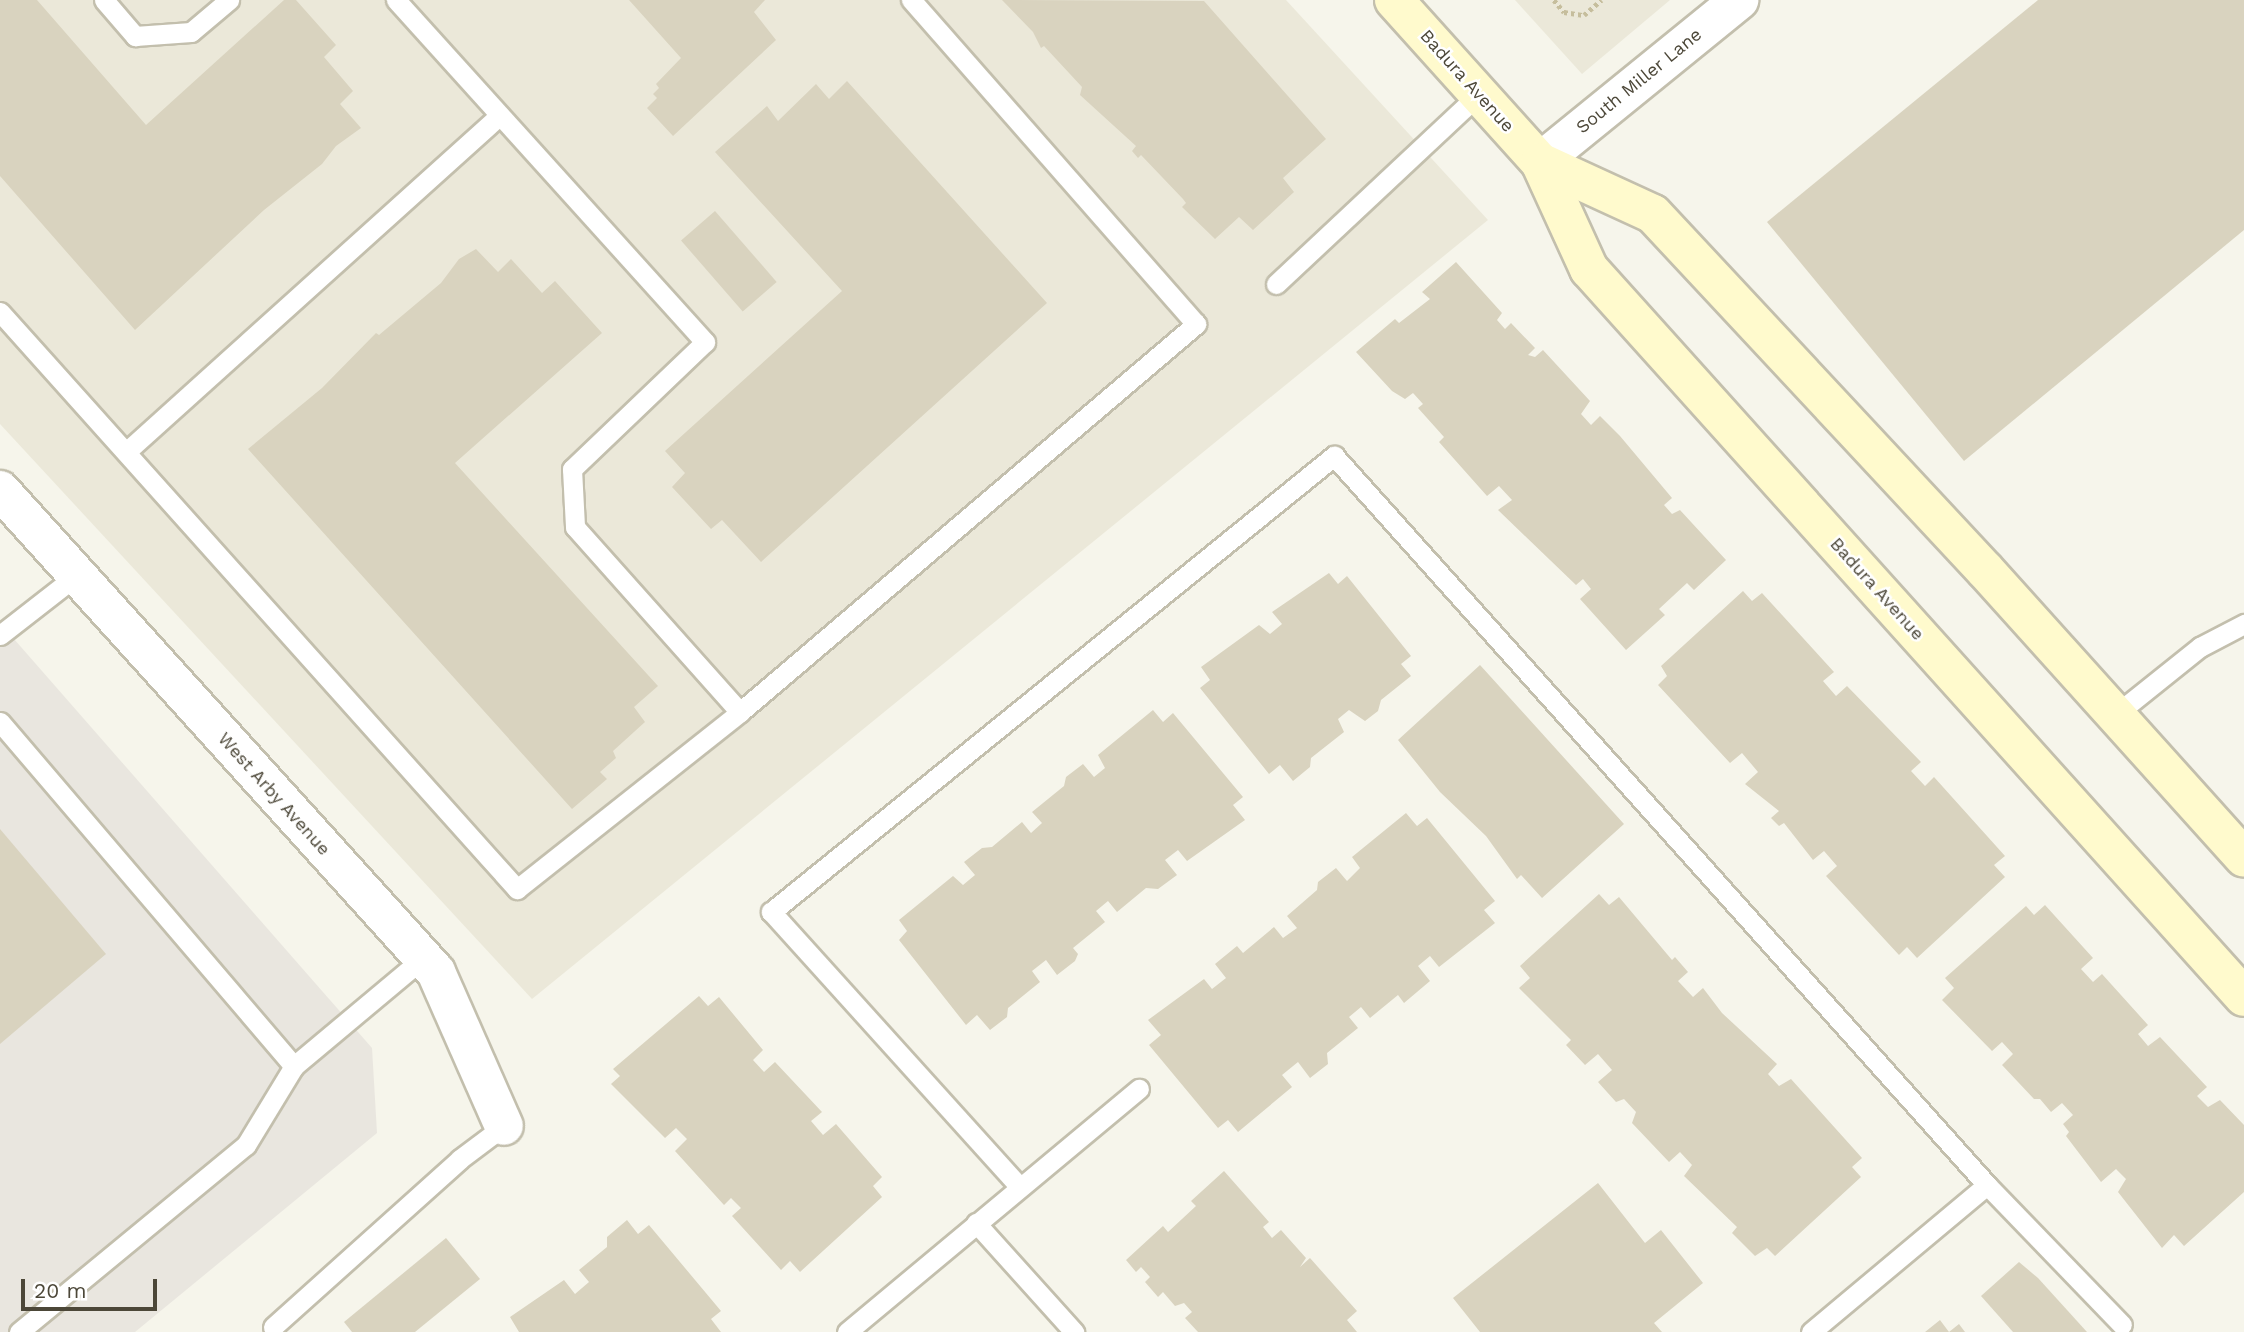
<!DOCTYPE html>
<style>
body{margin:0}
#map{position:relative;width:2244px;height:1332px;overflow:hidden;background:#f6f5eb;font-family:"Work Sans",sans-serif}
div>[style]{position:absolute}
.residential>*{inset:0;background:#ebe8d9}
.industrial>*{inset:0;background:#e9e6df}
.building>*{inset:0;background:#d9d3bf;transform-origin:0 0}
.path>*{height:4.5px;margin-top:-2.25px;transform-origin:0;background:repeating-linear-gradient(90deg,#c6be9d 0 3.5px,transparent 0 7px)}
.roads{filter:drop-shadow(2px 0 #c3bfad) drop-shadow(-2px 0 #c3bfad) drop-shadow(0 2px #c3bfad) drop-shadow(0 -2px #c3bfad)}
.service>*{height:19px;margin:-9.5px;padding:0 9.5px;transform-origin:9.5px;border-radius:9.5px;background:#fff}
.minor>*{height:38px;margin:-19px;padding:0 19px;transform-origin:19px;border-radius:19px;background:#fff}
.secondary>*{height:38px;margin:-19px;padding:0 19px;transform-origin:19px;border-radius:19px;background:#fffacd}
span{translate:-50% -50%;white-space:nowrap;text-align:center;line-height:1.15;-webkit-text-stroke:5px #fff;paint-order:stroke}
.street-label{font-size:18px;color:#4c4738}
.scale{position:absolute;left:21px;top:1279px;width:136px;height:32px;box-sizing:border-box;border:4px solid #4c4738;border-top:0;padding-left:9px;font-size:21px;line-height:24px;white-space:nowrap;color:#4c4738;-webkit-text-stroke:5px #fff;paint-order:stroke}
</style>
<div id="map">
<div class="residential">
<div style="clip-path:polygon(0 0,1286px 0,1488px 220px,532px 999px,0 424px)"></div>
<div style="clip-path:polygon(1515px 0,1670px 0,1582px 74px)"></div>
</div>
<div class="industrial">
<div style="clip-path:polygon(0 623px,372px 1048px,377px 1133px,135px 1332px,0 1332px)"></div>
</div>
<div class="building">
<div style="clip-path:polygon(0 0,37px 0,146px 125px,284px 0,296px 0,336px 45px,324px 57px,353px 91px,340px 104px,361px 128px,336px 146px,322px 164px,264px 210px,135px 330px,0 176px)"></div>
<div style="clip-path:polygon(629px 0,765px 0,754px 12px,776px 40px,673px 136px,647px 108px,657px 98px,653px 94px,659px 88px,656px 84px,681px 58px)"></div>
<div style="clip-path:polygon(1002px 0,1204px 1px,1326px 139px,1283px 178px,1294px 192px,1253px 230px,1239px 217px,1215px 239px,1182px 207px,1186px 203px,1183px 199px,1141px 155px,1138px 158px,1132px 151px,1136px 146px,1080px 95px,1082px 87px,1044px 46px,1041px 48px,1033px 32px)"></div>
<div style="clip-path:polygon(2038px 0,2244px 0,2244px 230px,1964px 461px,1767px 222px)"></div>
<div style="clip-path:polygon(847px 81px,1047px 303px,761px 562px,722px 520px,711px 529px,672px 487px,685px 473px,665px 451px,842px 291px,715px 152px,767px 106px,778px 121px,816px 84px,829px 99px)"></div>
<div style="left:715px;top:211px;width:94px;height:45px;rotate:49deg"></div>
<div style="clip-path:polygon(476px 249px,498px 272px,511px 259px,542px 293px,555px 281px,602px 333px,455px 463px,658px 686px,634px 707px,645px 722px,613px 751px,616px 758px,600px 772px,607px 779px,572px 809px,248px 449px,322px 388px,376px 333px,379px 335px,441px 283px,459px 259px)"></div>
<div style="clip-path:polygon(1456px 262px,1502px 313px,1497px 320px,1505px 329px,1511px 323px,1535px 348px,1528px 355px,1535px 357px,1543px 350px,1590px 401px,1581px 414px,1591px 425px,1600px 416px,1620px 436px,1672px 498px,1664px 505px,1672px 514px,1680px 510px,1726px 560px,1694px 590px,1687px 583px,1659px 609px,1665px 615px,1626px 650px,1580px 599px,1591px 589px,1583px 579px,1576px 585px,1498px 510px,1512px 500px,1499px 486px,1487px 496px,1439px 442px,1444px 437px,1418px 408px,1423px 404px,1413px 393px,1405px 399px,1392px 391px,1356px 352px,1395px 319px,1399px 323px,1430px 299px,1422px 292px)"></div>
<div style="clip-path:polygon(1329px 573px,1338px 584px,1347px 576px,1411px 656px,1401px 664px,1411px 676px,1381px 700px,1378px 711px,1365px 721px,1349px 710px,1338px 719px,1344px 732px,1311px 758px,1310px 767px,1293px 781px,1280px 765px,1269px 774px,1200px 688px,1210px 680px,1201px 667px,1259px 625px,1270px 634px,1282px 624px,1272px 612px)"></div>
<div style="clip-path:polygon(1743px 591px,1752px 601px,1762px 593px,1834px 672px,1823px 681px,1836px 696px,1847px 686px,1921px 762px,1911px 771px,1925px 786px,1934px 777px,2005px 856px,1994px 865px,2005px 877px,1917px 958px,1907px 947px,1899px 955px,1826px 876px,1837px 866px,1824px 851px,1813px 860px,1784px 823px,1779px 826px,1771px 818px,1779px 811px,1745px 784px,1758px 772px,1742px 753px,1730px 763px,1658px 685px,1667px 676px,1661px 666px)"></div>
<div style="clip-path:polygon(1480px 665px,1624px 824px,1542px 898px,1521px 875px,1517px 879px,1486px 836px,1440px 792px,1398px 740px)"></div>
<div style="clip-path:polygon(1153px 710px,1163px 722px,1173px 713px,1243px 797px,1233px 805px,1245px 820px,1187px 861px,1178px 850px,1165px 860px,1177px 875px,1158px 889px,1146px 888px,1117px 912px,1108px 901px,1096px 911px,1105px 922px,1073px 948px,1078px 954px,1075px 961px,1057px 975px,1046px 960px,1032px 971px,1040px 982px,1008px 1008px,1007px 1017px,990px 1030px,977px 1015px,966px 1025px,899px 940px,907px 931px,899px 920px,953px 876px,963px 885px,975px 875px,964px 862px,982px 848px,992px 847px,1022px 822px,1031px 833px,1042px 823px,1032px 812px,1064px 786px,1066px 777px,1083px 764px,1094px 777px,1105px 768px,1098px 755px)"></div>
<div style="clip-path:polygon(1406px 813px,1417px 826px,1427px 818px,1495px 901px,1484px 910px,1495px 923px,1439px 967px,1430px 956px,1418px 966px,1430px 981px,1404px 1003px,1398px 995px,1370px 1018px,1361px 1007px,1349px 1017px,1358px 1028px,1327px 1053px,1328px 1064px,1310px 1078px,1298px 1062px,1282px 1075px,1292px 1087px,1238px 1132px,1228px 1120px,1218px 1128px,1149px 1045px,1161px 1035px,1148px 1020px,1204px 979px,1212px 989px,1226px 978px,1215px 964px,1237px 946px,1243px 953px,1274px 927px,1283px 938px,1297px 928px,1287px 916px,1317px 890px,1318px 882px,1336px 868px,1347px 881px,1360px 868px,1352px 857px)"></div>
<div style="clip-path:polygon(0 829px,106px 954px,0 1044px)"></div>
<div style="clip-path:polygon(1599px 894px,1609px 905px,1619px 897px,1672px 960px,1675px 957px,1688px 972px,1678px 981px,1693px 997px,1703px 988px,1722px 1013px,1777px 1064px,1768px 1074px,1779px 1086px,1791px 1079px,1862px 1158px,1852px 1167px,1861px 1177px,1775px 1256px,1767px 1248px,1755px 1256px,1732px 1233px,1737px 1227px,1684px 1176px,1692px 1165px,1680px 1152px,1669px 1162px,1632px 1123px,1636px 1112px,1624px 1099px,1616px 1102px,1598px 1082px,1612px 1070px,1598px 1054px,1585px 1065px,1566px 1045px,1571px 1040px,1519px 988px,1530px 978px,1520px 966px)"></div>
<div style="clip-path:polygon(2045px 905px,2093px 958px,2081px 969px,2093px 982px,2102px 974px,2148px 1025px,2138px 1034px,2148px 1046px,2160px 1037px,2207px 1087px,2197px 1096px,2208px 1107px,2220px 1100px,2244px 1125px,2244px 1192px,2184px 1246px,2174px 1235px,2162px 1248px,2118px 1192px,2126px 1179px,2116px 1169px,2101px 1182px,2066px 1136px,2069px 1132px,2063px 1124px,2073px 1115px,2062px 1103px,2051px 1112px,2040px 1099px,2034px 1099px,2002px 1065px,2013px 1054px,2002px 1042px,1992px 1051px,1942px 1000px,1954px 988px,1945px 978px,2026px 906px,2034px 915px)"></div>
<div style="clip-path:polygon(699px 996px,708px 1006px,719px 997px,763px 1050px,753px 1060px,764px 1072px,775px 1062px,822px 1112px,811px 1121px,823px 1135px,836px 1124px,882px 1177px,873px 1186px,882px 1197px,800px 1272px,790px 1261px,781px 1270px,732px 1216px,741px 1208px,731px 1198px,724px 1205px,675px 1151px,687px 1139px,676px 1128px,665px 1138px,611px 1084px,620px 1076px,613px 1069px)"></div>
<div style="clip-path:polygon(1224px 1171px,1269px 1222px,1263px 1227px,1272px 1238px,1281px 1230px,1306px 1258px,1300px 1267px,1310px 1258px,1357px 1311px,1347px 1320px,1357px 1332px,1198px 1332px,1185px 1318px,1192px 1312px,1184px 1303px,1175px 1306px,1163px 1292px,1158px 1297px,1145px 1282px,1150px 1277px,1141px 1267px,1136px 1272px,1126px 1260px,1163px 1226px,1168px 1232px,1196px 1206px,1191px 1201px)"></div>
<div style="clip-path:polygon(1598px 1183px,1645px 1243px,1661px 1230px,1703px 1283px,1654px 1323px,1662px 1332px,1480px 1332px,1453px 1298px)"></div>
<div style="clip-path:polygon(627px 1220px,638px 1234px,649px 1225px,721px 1311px,711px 1319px,721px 1332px,519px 1332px,510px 1317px,564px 1280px,575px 1294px,589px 1282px,579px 1270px,607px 1247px,607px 1237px)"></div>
<div style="clip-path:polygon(446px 1238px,480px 1279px,415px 1332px,352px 1332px,344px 1322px)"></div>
<div style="clip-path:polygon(2019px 1262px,2038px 1278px,2087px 1332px,2013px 1332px,1981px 1296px)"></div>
<div style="clip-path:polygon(1940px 1320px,1949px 1332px,1959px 1324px,1965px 1332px,1925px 1332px)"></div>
</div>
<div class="path">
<div style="left:1554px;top:0;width:16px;rotate:50deg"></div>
<div style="left:1564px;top:12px;width:20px;rotate:9deg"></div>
<div style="left:1584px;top:15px;width:23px;rotate:-41deg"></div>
</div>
<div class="roads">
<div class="service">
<div style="left:104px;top:0;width:48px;rotate:49.3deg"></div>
<div style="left:135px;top:36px;width:56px;rotate:-4.1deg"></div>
<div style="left:191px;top:32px;width:50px;rotate:-40.1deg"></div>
<div style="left:396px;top:0;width:461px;rotate:47.9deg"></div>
<div style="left:705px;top:342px;width:184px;rotate:136.3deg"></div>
<div style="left:572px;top:469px;width:58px;rotate:87deg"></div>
<div style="left:575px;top:527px;width:248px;rotate:48.3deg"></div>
<div style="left:1276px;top:284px;width:278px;rotate:-43.1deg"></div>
<div style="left:0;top:312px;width:775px;rotate:48.14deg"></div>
<div style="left:517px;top:889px;width:285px;rotate:-38.4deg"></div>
<div style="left:740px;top:712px;width:599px;rotate:-40.39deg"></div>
<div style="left:1196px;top:324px;width:432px;rotate:-131.3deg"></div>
<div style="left:126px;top:452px;width:503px;rotate:-42.02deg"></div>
<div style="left:0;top:635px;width:98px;rotate:-37.9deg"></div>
<div style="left:2115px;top:715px;width:109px;rotate:-38.7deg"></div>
<div style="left:2200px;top:647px;width:50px;rotate:-27.6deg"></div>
<div style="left:0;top:722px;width:453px;rotate:49.5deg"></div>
<div style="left:1019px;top:1186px;width:370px;rotate:-132.1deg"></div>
<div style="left:771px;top:912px;width:725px;rotate:-39.01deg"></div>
<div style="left:1334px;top:456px;width:979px;rotate:48.15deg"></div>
<div style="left:1987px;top:1185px;width:194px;rotate:46deg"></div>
<div style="left:976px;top:1223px;width:147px;rotate:48deg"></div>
<div style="left:273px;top:1327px;width:251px;rotate:-41.9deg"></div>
<div style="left:460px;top:1159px;width:55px;rotate:-36.9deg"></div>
<div style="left:19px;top:1332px;width:294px;rotate:-39.5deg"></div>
<div style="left:246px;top:1145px;width:92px;rotate:-58.7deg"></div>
<div style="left:294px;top:1066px;width:168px;rotate:-39.9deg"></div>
<div style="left:847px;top:1332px;width:380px;rotate:-39.8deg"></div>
<div style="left:1811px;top:1332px;width:229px;rotate:-39.9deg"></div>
</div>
<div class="minor">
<div style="left:1540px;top:162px;width:257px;rotate:-39.1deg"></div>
<div style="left:0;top:490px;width:650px;rotate:47.87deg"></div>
<div style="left:436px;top:972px;width:168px;rotate:66.2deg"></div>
</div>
<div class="secondary">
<div style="left:1394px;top:0;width:218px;rotate:48deg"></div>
<div style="left:1540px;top:162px;width:118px;rotate:65.4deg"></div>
<div style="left:1589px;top:269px;width:979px;rotate:48.02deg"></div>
<div style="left:1540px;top:162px;width:124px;rotate:24.7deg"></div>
<div style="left:1653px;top:214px;width:487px;rotate:47deg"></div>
<div style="left:1985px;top:570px;width:387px;rotate:48deg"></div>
</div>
</div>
<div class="street-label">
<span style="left:1467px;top:81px;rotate:48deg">Badura Avenue</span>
<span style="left:1639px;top:81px;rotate:-39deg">South Miller Lane</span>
<span style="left:1877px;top:589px;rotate:48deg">Badura Avenue</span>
<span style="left:274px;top:794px;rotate:48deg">West Arby Avenue</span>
</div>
<div class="scale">20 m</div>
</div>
